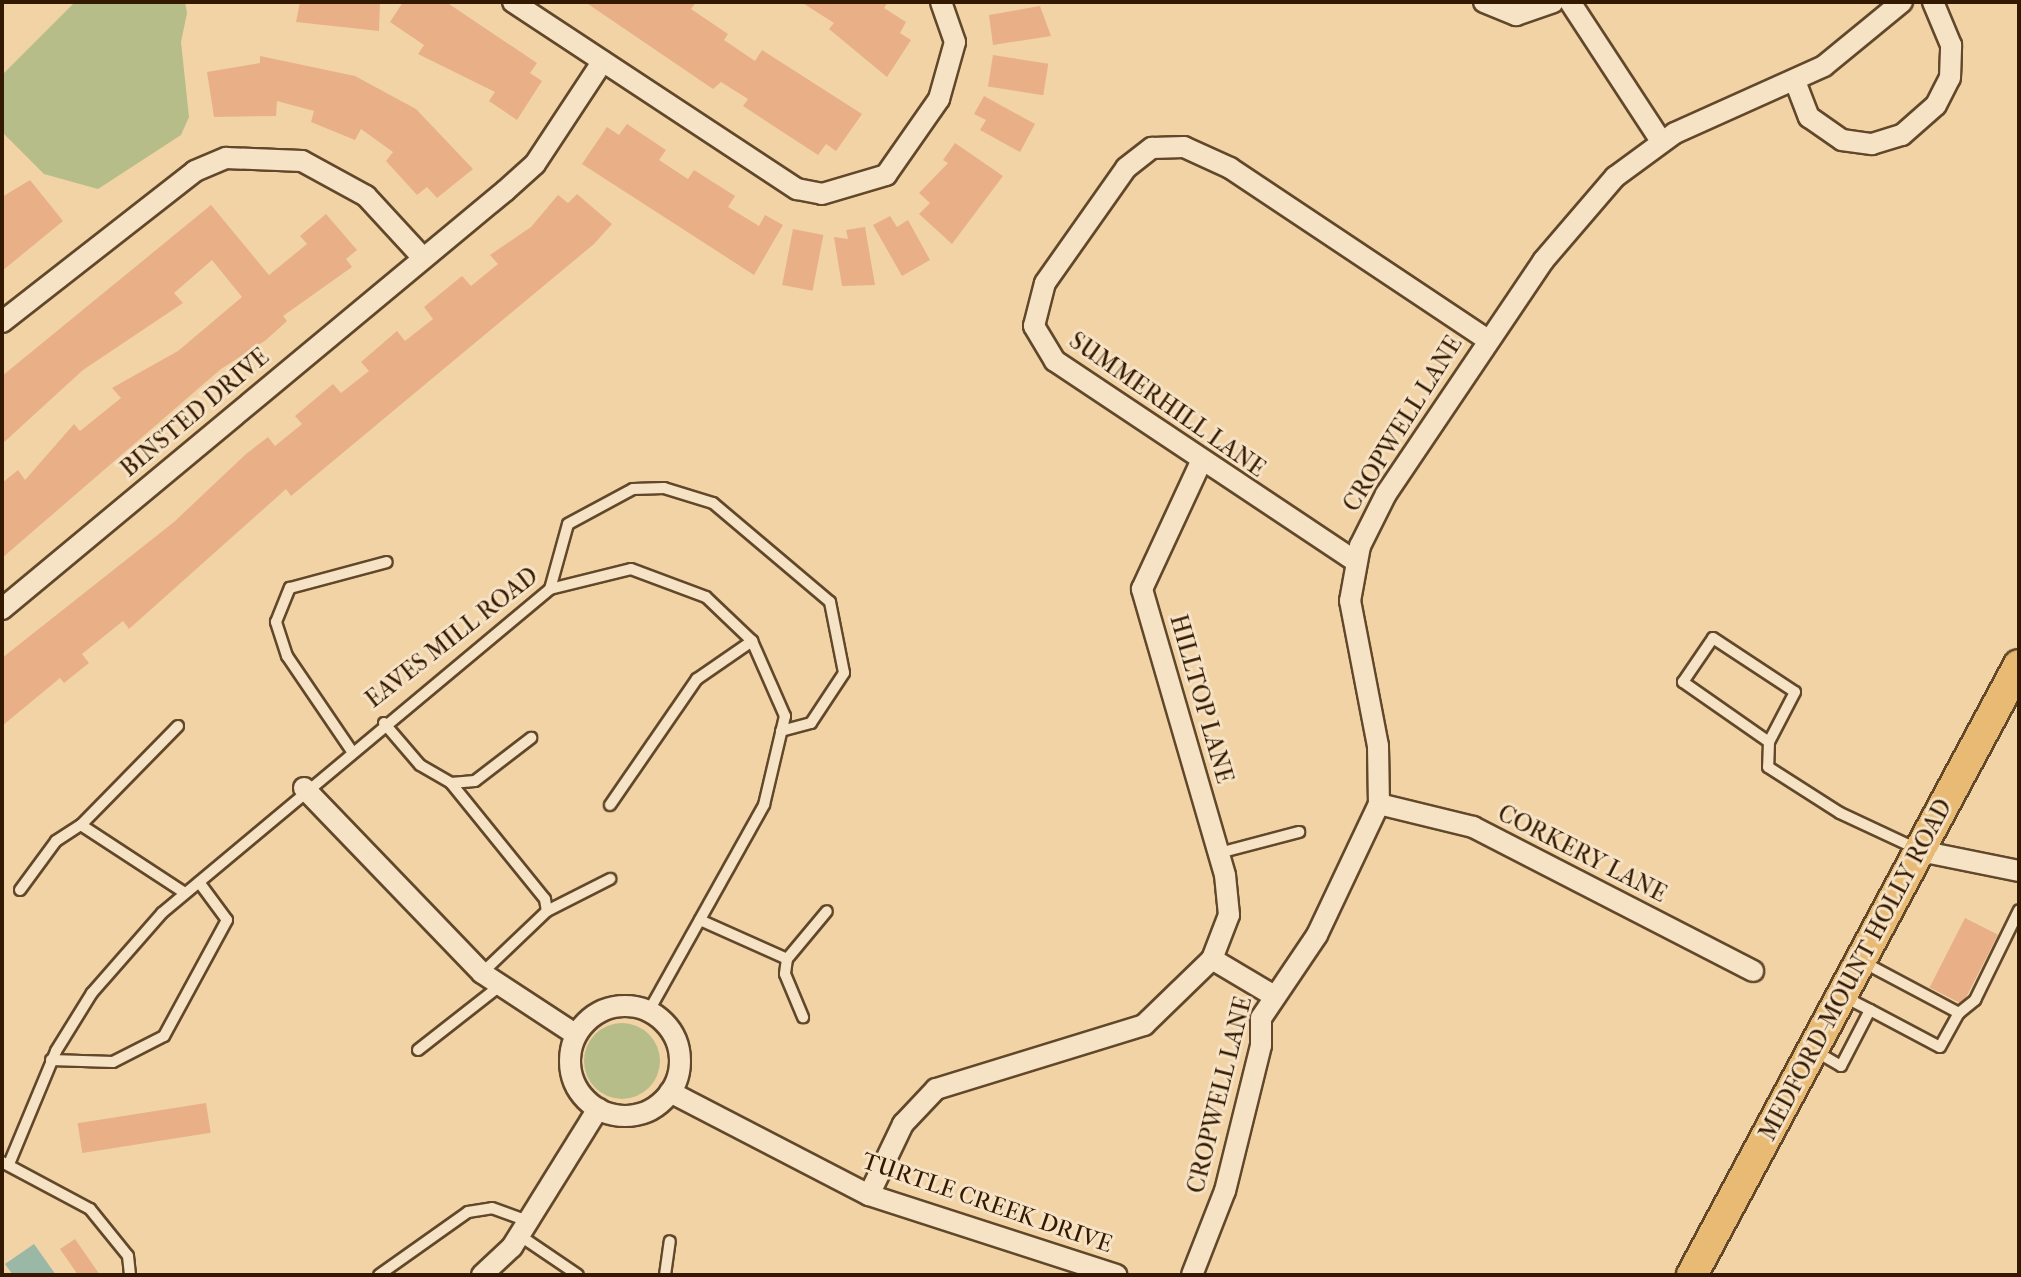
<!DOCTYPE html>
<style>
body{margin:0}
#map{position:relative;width:2021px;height:1277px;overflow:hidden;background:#f1d3a6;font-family:"IM FELL French Canon",serif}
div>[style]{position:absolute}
.green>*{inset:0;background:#b7bd89}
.round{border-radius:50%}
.water>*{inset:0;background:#9bb8a6}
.building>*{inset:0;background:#e9b087;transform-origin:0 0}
.roads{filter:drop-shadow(2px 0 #62482a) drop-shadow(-2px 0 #62482a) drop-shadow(0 2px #62482a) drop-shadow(0 -2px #62482a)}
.lane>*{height:10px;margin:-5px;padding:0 5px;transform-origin:5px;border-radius:5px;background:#f6e2c5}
.street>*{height:20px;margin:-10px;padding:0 10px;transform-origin:10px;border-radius:10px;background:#f6e2c5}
.street>.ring{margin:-10px;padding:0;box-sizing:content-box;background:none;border:20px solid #f6e2c5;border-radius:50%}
.primary>*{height:30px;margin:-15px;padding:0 15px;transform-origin:15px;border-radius:15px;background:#e8ba73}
span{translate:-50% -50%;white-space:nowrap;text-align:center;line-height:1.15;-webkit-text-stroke:6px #f6e2c5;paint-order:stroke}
.street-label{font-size:24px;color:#321900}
.frame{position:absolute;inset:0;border:4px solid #321900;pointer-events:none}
</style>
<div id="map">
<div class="green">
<div style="clip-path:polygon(75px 2px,185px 2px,187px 13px,181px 42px,189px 117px,181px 135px,98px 189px,44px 174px,2px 132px,2px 75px)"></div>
<div class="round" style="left:584px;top:1023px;width:76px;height:76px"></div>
</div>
<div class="water">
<div style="clip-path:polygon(34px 1244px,56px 1275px,13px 1275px,5px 1264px)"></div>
</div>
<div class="building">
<div style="clip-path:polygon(300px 2px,380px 2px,379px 31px,296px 22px)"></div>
<div style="clip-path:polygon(403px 2px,446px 2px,537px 63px,530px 73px,542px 81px,517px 120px,489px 101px,495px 92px,418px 54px,424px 45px,390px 22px)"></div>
<div style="clip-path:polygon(585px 2px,696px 2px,691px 9px,728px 34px,724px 40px,755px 61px,762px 50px,862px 114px,836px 151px,826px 144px,818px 155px,743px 106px,748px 99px,721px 82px,713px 89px)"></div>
<div style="clip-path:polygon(801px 2px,888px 2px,884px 8px,906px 22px,900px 33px,911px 40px,887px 77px,829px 29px,834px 23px)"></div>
<div style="clip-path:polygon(1040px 6px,1051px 36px,993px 45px,989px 15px)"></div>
<div style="left:993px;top:55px;width:56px;height:32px;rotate:9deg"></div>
<div style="clip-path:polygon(260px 56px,355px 76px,416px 109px,473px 169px,437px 198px,427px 187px,417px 195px,386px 161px,393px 152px,361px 129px,355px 140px,311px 122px,314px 111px,277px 101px,276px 116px,214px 117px,207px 72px,260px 63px)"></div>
<div style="clip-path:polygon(984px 96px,1035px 124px,1020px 152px,980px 130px,986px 120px,974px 114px)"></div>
<div style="clip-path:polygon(627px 124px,666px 150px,659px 160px,688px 179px,694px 170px,735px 196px,728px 207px,759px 226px,765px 215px,783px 225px,754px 275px,582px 164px,607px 127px,619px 135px)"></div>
<div style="clip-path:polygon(955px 143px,1003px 176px,952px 244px,919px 214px,930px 203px,919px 193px,948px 163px,943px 160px)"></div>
<div style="clip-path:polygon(30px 180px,63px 221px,2px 271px,2px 197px)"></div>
<div style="clip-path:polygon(577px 194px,612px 224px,594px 244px,291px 496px,286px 489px,129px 629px,123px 621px,82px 654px,89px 663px,64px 683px,60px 678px,2px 726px,2px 658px,174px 522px,246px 454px,268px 437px,275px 446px,302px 424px,295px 416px,333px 384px,341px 393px,369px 371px,361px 362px,397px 331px,405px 341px,433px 319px,424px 307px,462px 276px,471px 286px,498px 264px,490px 255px,531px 227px,558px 195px,568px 203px)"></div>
<div style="clip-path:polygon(211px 205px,269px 275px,307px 244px,300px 236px,326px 214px,357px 250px,346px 259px,352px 267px,283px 316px,287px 321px,266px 340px,221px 369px,2px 558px,2px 483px,18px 470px,25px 480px,74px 424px,80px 431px,121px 398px,112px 388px,178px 351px,242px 297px,212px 260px,174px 293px,183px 303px,83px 370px,2px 444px,2px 376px)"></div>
<div style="clip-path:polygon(890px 216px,897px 227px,908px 220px,930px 260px,902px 276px,873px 225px)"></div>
<div style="clip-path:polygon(865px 227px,875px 285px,842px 286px,834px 237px,848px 239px,846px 230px)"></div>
<div style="left:793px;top:229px;width:31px;height:57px;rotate:11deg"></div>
<div style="left:1965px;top:918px;width:37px;height:78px;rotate:27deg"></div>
<div style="left:206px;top:1103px;width:30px;height:130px;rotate:81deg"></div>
<div style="clip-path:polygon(75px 1239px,100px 1275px,78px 1275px,60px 1249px)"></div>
</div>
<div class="roads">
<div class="lane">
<div style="left:550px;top:589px;width:67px;rotate:-74.5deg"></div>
<div style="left:568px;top:524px;width:74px;rotate:-28.3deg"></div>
<div style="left:633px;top:489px;width:31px;rotate:-2deg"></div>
<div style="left:664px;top:488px;width:51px;rotate:17deg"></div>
<div style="left:713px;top:503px;width:153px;rotate:40.2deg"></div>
<div style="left:830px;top:602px;width:72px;rotate:78.8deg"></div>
<div style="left:844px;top:673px;width:60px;rotate:123.4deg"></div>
<div style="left:811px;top:723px;width:31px;rotate:165deg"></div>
<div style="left:384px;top:723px;width:55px;rotate:49.4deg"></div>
<div style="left:420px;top:765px;width:36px;rotate:30deg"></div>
<div style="left:451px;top:783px;width:24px;rotate:-5deg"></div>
<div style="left:475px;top:781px;width:71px;rotate:-37.5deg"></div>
<div style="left:178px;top:726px;width:139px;rotate:134.4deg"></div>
<div style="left:81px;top:825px;width:124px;rotate:33.2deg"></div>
<div style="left:1769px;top:742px;width:105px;rotate:-145.1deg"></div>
<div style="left:1683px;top:682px;width:53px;rotate:-55.7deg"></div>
<div style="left:1713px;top:638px;width:98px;rotate:33.4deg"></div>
<div style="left:1795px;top:692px;width:56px;rotate:117.5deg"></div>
<div style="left:1769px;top:742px;width:25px;rotate:92deg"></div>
<div style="left:1768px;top:767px;width:85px;rotate:32.6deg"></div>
<div style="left:1840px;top:813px;width:83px;rotate:25deg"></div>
<div style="left:351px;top:750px;width:114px;rotate:-124.2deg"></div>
<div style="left:287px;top:656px;width:36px;rotate:-108deg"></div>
<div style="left:276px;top:622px;width:37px;rotate:-68deg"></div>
<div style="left:290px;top:588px;width:100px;rotate:-15deg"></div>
<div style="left:451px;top:783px;width:149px;rotate:51deg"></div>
<div style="left:545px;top:899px;width:12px;rotate:81deg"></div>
<div style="left:547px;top:911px;width:90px;rotate:136.4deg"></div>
<div style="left:610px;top:805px;width:153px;rotate:-55.4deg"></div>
<div style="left:697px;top:679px;width:67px;rotate:-34.6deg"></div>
<div style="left:1219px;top:853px;width:83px;rotate:-14.7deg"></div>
<div style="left:20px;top:890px;width:61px;rotate:-53.7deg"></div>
<div style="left:56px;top:841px;width:30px;rotate:-33deg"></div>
<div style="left:547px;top:911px;width:71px;rotate:-26.9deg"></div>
<div style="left:700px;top:920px;width:95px;rotate:24.1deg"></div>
<div style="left:787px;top:959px;width:62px;rotate:-50.2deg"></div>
<div style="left:787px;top:959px;width:15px;rotate:98deg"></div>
<div style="left:785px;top:974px;width:47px;rotate:67.3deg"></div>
<div style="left:1863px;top:962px;width:109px;rotate:28deg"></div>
<div style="left:1959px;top:1013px;width:21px;rotate:-39deg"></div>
<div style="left:1975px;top:1000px;width:100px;rotate:-63.9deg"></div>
<div style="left:1870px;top:1010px;width:79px;rotate:27.9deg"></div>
<div style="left:1940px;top:1047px;width:39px;rotate:-61deg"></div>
<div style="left:418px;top:1050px;width:105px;rotate:-38.1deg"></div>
<div style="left:1815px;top:1051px;width:30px;rotate:30deg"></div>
<div style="left:1841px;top:1066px;width:63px;rotate:-62.6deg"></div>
<div style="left:1870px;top:1010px;width:27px;rotate:-153deg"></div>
<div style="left:51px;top:1060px;width:62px;rotate:1.8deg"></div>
<div style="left:113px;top:1062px;width:57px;rotate:-27deg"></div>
<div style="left:164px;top:1036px;width:132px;rotate:-61.5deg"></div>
<div style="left:227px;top:920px;width:47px;rotate:-126.4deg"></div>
<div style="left:2px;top:1162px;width:100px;rotate:28.1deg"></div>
<div style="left:90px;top:1209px;width:60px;rotate:51deg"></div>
<div style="left:128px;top:1256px;width:19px;rotate:84deg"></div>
<div style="left:9px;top:1164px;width:122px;rotate:-67.4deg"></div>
<div style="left:56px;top:1051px;width:68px;rotate:-58.2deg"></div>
<div style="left:92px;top:993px;width:106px;rotate:-48.8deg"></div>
<div style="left:162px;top:913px;width:505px;rotate:-39.86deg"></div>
<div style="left:550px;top:589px;width:83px;rotate:-13.9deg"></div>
<div style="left:631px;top:569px;width:80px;rotate:20.5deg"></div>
<div style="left:706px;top:597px;width:64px;rotate:43.7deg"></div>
<div style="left:752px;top:641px;width:82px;rotate:66.3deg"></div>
<div style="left:785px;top:716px;width:91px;rotate:103.3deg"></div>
<div style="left:764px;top:805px;width:236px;rotate:119.2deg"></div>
<div style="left:519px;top:1235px;width:71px;rotate:34.1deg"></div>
<div style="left:379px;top:1275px;width:109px;rotate:-35.3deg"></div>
<div style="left:468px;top:1212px;width:24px;rotate:-9deg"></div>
<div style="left:492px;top:1208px;width:38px;rotate:20deg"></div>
<div style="left:665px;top:1275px;width:34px;rotate:-82deg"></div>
</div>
<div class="street">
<div style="left:513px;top:2px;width:340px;rotate:33.4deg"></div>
<div style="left:797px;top:189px;width:25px;rotate:11deg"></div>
<div style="left:822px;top:194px;width:67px;rotate:-16.5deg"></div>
<div style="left:886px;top:175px;width:93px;rotate:-55.1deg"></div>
<div style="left:939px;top:99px;width:59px;rotate:-74.3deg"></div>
<div style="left:955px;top:42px;width:42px;rotate:-109.3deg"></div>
<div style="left:1484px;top:2px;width:35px;rotate:22deg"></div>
<div style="left:1516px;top:15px;width:39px;rotate:-19deg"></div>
<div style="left:1570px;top:2px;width:166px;rotate:56.8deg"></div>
<div style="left:1795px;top:81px;width:39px;rotate:69deg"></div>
<div style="left:1809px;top:117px;width:40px;rotate:34.9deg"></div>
<div style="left:1842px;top:140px;width:30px;rotate:8deg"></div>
<div style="left:1872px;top:144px;width:31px;rotate:-17deg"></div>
<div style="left:1902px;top:135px;width:45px;rotate:-41.4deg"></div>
<div style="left:1936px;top:105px;width:30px;rotate:-63deg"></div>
<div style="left:1950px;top:78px;width:33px;rotate:-88deg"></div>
<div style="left:1951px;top:45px;width:47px;rotate:-112.7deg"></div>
<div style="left:2px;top:322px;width:245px;rotate:-38deg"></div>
<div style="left:195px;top:171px;width:34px;rotate:-23deg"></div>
<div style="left:226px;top:158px;width:76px;rotate:2.3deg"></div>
<div style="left:302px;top:161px;width:73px;rotate:28.7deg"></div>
<div style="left:366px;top:196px;width:83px;rotate:47.4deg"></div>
<div style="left:1355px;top:561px;width:361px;rotate:-146.3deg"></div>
<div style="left:1055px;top:361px;width:41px;rotate:-121deg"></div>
<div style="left:1034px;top:326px;width:44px;rotate:-75.7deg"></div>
<div style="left:1045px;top:283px;width:141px;rotate:-54.8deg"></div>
<div style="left:1126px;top:168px;width:33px;rotate:-38deg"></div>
<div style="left:1152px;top:148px;width:32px;rotate:-2deg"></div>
<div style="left:1184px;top:147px;width:51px;rotate:24.5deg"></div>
<div style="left:1230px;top:168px;width:310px;rotate:33.7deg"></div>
<div style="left:2px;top:609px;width:654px;rotate:-39.73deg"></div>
<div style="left:505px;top:191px;width:40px;rotate:-42deg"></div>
<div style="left:535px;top:164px;width:123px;rotate:-56.6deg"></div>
<div style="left:304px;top:788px;width:257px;rotate:46.1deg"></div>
<div style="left:482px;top:973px;width:111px;rotate:33.3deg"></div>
<div style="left:1379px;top:804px;width:97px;rotate:13.7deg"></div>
<div style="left:1473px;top:827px;width:315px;rotate:27.2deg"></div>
<div style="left:1920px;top:851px;width:101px;rotate:11.4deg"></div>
<div style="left:1212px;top:959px;width:69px;rotate:30.7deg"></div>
<div class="ring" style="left:570px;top:1006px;width:90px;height:90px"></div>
<div style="left:670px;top:1092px;width:224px;rotate:27.4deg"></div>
<div style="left:869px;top:1195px;width:260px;rotate:17.9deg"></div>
<div style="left:869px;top:1195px;width:79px;rotate:-64.4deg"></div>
<div style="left:903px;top:1124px;width:48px;rotate:-46.7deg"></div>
<div style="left:936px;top:1089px;width:218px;rotate:-17.1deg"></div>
<div style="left:1144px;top:1025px;width:95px;rotate:-44.1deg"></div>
<div style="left:1212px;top:959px;width:47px;rotate:-68.9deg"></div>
<div style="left:1229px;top:915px;width:40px;rotate:-95.7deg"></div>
<div style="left:1225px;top:875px;width:298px;rotate:-106.2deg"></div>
<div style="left:1142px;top:589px;width:140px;rotate:-65.1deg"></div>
<div style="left:482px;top:1275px;width:41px;rotate:-43deg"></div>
<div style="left:512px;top:1247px;width:163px;rotate:-58.1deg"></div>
<div style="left:1192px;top:1275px;width:90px;rotate:-68.6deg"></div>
<div style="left:1225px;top:1191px;width:150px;rotate:-76.1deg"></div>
<div style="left:1261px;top:1045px;width:27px;rotate:-90deg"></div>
<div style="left:1261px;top:1018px;width:100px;rotate:-56deg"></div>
<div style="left:1317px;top:935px;width:145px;rotate:-64.7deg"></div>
<div style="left:1379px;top:804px;width:58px;rotate:-91deg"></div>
<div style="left:1378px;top:746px;width:148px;rotate:-100.9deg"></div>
<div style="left:1350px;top:601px;width:56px;rotate:-79.7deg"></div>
<div style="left:1360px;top:546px;width:58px;rotate:-63.4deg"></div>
<div style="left:1386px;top:494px;width:281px;rotate:-56deg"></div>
<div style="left:1543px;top:261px;width:111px;rotate:-49.4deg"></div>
<div style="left:1615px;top:177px;width:74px;rotate:-36.3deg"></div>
<div style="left:1675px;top:133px;width:163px;rotate:-24.2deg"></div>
<div style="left:1824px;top:66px;width:101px;rotate:-39.4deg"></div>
</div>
<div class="primary">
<div style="left:1692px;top:1275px;width:692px;rotate:-61.81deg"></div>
</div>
</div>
<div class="street-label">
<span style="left:1167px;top:405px;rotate:35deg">SUMMERHILL LANE</span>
<span style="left:195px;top:413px;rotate:-40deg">BINSTED DRIVE</span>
<span style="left:1403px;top:424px;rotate:-58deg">CROPWELL LANE</span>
<span style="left:452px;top:638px;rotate:-38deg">EAVES MILL ROAD</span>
<span style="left:1201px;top:699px;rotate:74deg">HILLTOP LANE</span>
<span style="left:1582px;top:854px;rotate:27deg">CORKERY LANE</span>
<span style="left:1856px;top:970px;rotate:-62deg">MEDFORD-MOUNT HOLLY ROAD</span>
<span style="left:1220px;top:1095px;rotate:-76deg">CROPWELL LANE</span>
<span style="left:987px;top:1203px;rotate:19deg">TURTLE CREEK DRIVE</span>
</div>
<div class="frame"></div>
</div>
